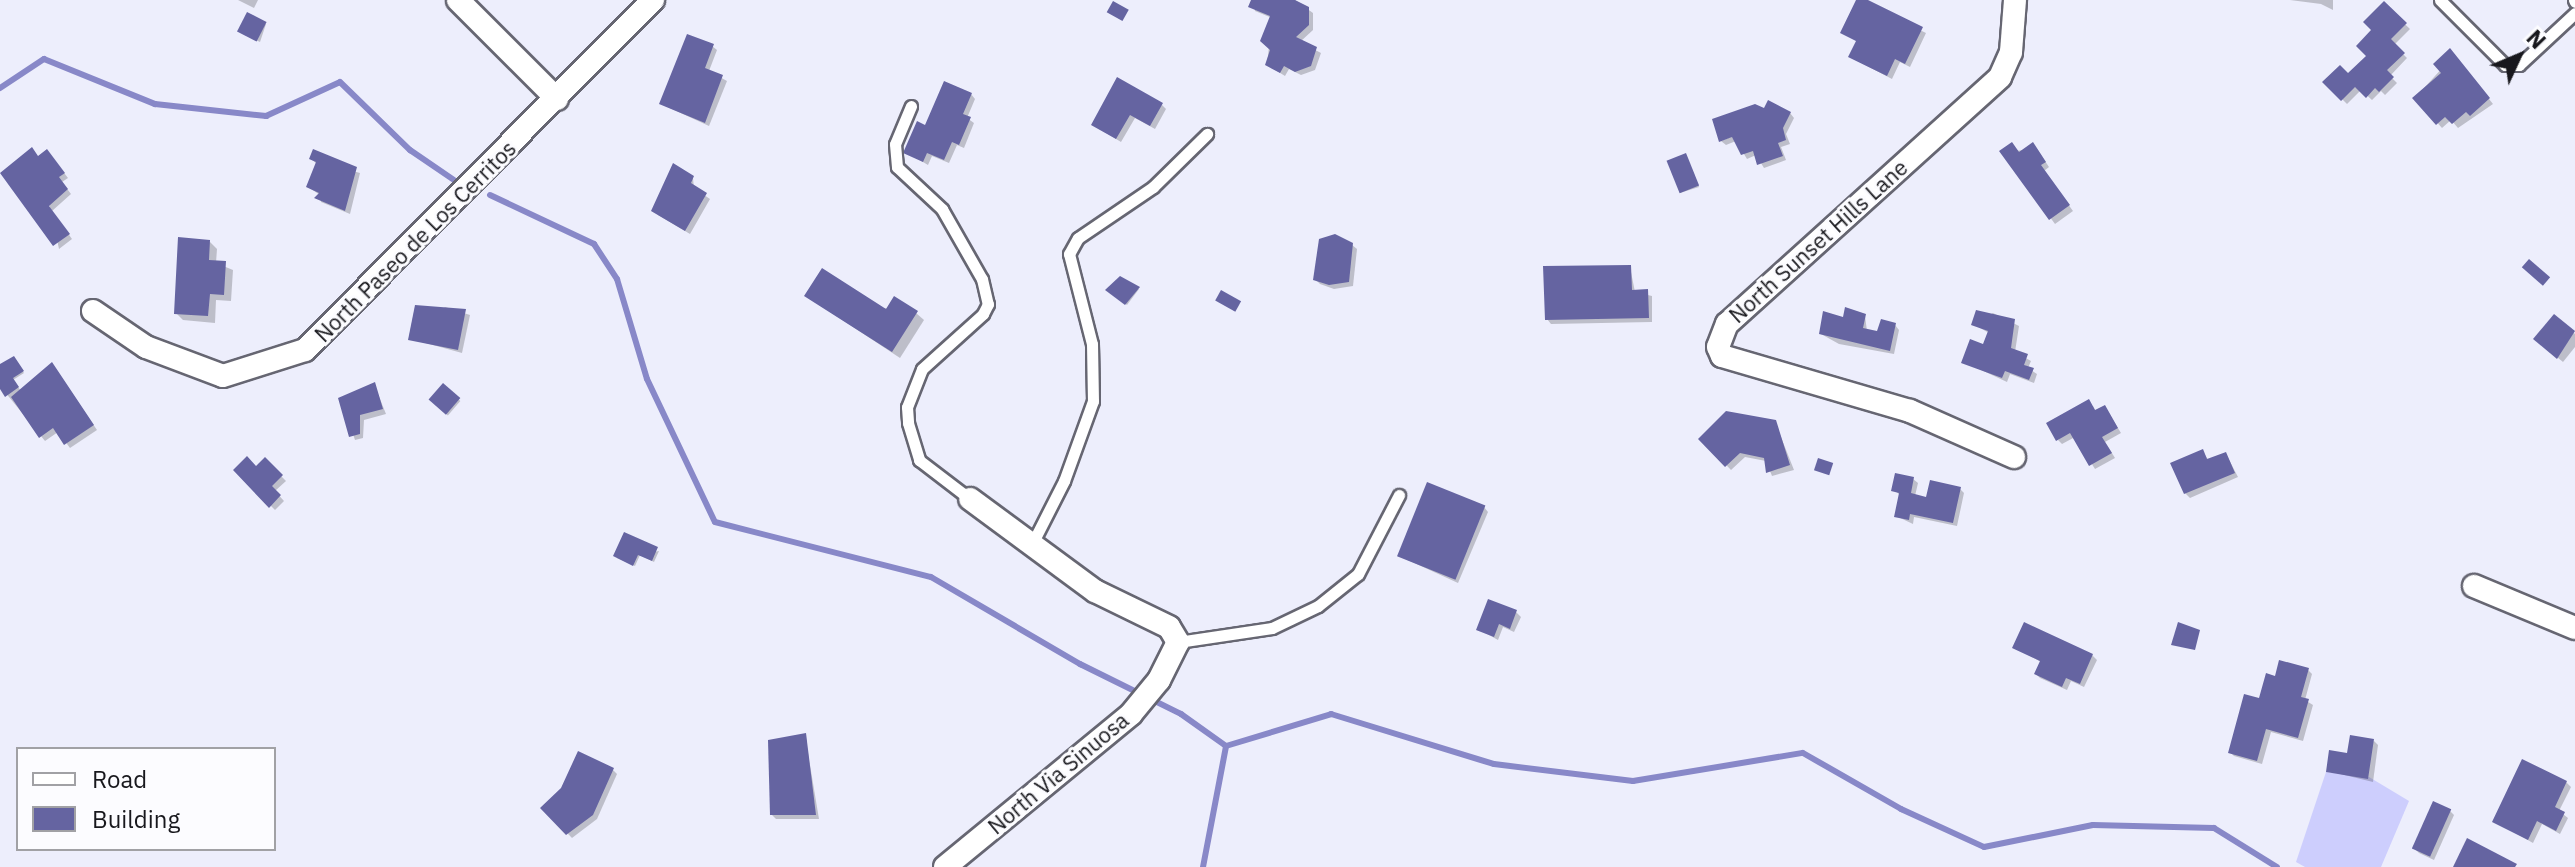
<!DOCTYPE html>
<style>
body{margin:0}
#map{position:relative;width:2575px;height:867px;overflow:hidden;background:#edeefc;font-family:"IBM Plex Sans",sans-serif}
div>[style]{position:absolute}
.green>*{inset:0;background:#cdcefd}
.shadow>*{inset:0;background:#0003;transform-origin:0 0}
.stream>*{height:6px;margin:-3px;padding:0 3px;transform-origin:3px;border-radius:3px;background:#8888c8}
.building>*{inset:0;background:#6564a1;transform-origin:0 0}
.roads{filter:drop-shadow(2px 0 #666672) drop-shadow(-2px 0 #666672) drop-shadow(0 2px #666672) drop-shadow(0 -2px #666672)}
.service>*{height:11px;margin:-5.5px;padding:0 5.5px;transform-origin:5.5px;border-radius:5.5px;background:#fff}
.minor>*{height:22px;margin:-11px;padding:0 11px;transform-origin:11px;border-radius:11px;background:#fff}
span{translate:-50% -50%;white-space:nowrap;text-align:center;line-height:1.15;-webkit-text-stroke:6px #fcfcff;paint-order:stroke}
.street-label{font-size:22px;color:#18181d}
.legend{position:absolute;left:16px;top:747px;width:260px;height:104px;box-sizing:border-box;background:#fcfcff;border:2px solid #a1a1a5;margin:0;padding:10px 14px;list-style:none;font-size:24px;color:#18181d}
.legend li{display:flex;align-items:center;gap:16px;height:40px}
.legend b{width:40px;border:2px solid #a1a1a5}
.north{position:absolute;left:2479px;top:16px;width:80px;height:80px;-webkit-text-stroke:6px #fcfcff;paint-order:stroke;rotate:46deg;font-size:22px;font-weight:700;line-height:32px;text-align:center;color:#18181d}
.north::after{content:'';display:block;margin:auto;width:28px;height:36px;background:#18181d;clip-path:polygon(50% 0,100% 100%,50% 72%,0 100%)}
</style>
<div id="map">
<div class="green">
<div style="clip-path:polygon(2326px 772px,2369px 777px,2409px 801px,2381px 867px,2305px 867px,2296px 862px)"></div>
</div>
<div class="shadow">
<div style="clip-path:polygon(238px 0,258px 0,254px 8px)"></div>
<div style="clip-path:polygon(1253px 0,1295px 0,1313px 13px,1313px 30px,1300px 42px,1321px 53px,1315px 70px,1301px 75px,1289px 69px,1285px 76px,1267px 65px,1272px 18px,1255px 11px)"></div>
<div style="clip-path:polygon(1858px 0,1926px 33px,1910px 67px,1900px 62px,1892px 79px,1850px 57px,1858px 42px,1842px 32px)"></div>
<div style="clip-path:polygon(2290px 0,2333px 0,2333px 10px,2321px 4px)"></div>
<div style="clip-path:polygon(2384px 4px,2410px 29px,2394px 45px,2407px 58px,2390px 76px,2397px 83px,2385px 95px,2381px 91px,2372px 100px,2361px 90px,2347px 104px,2325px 82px,2348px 76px,2368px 56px)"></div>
<div style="clip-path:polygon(266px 24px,260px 42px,241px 33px)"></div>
<div style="clip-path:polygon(712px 46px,717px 50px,709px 71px,727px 81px,709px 126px,661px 104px)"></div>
<div style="clip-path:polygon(2454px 55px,2493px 104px,2458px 128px,2451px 120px,2442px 128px,2415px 98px)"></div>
<div style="clip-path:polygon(971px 94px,975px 99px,967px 118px,974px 123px,964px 148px,957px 145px,949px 163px,932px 156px,928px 165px,906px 152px,926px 127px)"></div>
<div style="clip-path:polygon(1162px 105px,1166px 109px,1155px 129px,1135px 118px,1121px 142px,1093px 125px)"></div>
<div style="clip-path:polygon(1790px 113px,1794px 118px,1786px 134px,1790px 144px,1781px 147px,1786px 160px,1764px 168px,1756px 155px,1747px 159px,1736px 141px,1726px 145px,1721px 141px)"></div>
<div style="clip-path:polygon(2037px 149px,2049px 167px,2044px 171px,2073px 211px,2055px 224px,2002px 152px)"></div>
<div style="clip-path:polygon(51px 156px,68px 178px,62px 182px,71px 194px,52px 211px,72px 239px,59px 249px,39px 158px)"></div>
<div style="clip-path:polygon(1687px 157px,1699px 187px,1680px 193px,1679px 191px)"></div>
<div style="clip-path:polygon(311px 159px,360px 173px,350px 214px,321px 202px,320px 195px,308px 187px,317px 164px)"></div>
<div style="clip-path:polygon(673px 166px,693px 178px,694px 188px,710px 199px,690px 234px,658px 215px)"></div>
<div style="clip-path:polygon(209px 241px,217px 249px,216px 263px,233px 270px,231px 301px,216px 300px,215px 323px,183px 320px,176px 313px)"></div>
<div style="clip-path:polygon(1352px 245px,1357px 249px,1353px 286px,1334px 289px,1320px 284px,1315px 279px)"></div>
<div style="clip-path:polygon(1630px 267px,1635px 292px,1652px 296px,1652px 322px,1551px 324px,1547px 319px)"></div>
<div style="clip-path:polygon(1139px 289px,1127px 305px,1108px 290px)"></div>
<div style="clip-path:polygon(806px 296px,916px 313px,924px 320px,900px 358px)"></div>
<div style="clip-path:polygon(445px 307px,470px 315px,462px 353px,411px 339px)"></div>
<div style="clip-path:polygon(1993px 313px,2019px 326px,2015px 352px,2031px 361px,2028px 368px,2037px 374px,2034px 383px,2010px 374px,2007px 382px,1964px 362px,1984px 347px,1989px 333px,1973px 324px)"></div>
<div style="clip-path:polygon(1865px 316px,1867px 331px,1878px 334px,1895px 325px,1899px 330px,1894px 354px,1839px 344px,1821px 334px,1845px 319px)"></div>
<div style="clip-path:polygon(2554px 316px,2575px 334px,2575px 347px,2563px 362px,2540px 343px)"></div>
<div style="clip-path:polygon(13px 359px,24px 373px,13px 380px,21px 391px,56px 369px,97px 430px,70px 448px,58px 432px,45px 441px,0 386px,0 367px)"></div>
<div style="clip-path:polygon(374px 384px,386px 414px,364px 420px,363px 438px,355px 440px,341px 399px)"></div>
<div style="left:443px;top:386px;width:23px;height:19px;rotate:41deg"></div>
<div style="clip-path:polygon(2093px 406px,2096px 412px,2105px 407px,2121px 433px,2105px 442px,2115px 458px,2095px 469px,2075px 437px,2062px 444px,2058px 440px)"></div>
<div style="clip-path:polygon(1775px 422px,1794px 470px,1772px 476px,1766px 461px,1745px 457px,1731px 470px,1701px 439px)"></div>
<div style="clip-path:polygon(2203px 452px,2209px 461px,2226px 454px,2238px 477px,2190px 498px,2185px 493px)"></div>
<div style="clip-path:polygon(265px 460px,286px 481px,275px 491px,284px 501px,275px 510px,235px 470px,256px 468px)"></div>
<div style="clip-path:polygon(1913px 479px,1918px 483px,1915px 496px,1928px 499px,1960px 489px,1964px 493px,1957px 526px,1914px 517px,1913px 524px,1896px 516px,1900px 495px,1894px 490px)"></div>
<div style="clip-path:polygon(1484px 507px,1488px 512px,1458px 583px,1399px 556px)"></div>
<div style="clip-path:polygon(659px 551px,654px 562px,640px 555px,635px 566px,617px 558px)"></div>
<div style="clip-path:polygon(1516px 612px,1521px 617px,1514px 632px,1503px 627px,1498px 640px,1478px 629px)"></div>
<div style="clip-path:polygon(2014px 647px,2092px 655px,2097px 660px,2084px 687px,2071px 681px,2067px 690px,2040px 678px,2036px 674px,2041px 662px)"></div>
<div style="clip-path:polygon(2308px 670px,2312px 674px,2305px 700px,2313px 705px,2303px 741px,2271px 732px,2262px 764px,2234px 756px,2230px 752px,2276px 678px)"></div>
<div style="clip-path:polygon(805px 735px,819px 819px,776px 819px,772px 815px)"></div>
<div style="clip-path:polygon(2374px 741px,2378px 745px,2373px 782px,2328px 771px)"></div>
<div style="clip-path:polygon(613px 770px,617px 774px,597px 819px,572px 838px,543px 808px)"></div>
<div style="clip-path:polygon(2566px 782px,2571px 787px,2559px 811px,2568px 818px,2560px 834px,2542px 824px,2533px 843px,2494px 821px)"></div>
<div style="clip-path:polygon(2449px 810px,2454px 815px,2434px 860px,2419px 853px,2414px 848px)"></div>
</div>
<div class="stream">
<div style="left:0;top:88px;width:53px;rotate:-33.4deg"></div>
<div style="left:44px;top:59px;width:120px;rotate:22.1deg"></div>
<div style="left:155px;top:104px;width:112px;rotate:6.2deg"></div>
<div style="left:266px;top:116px;width:81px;rotate:-24.7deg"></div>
<div style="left:340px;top:82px;width:98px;rotate:44.2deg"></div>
<div style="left:410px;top:150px;width:53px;rotate:34.3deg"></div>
<div style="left:490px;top:195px;width:115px;rotate:25.2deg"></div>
<div style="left:594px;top:244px;width:42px;rotate:56.7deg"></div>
<div style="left:617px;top:279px;width:104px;rotate:73.3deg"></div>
<div style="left:647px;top:379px;width:158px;rotate:64.6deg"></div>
<div style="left:715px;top:522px;width:223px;rotate:14.3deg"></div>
<div style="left:931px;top:577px;width:173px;rotate:30.3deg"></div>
<div style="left:1080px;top:664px;width:113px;rotate:26.3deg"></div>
<div style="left:1181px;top:714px;width:55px;rotate:35.4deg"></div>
<div style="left:1226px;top:746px;width:110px;rotate:-16.9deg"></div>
<div style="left:1331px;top:714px;width:170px;rotate:17.1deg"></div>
<div style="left:1494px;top:764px;width:140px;rotate:7deg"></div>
<div style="left:1633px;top:781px;width:172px;rotate:-9.4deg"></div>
<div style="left:1803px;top:753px;width:113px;rotate:29.7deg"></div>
<div style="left:1901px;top:809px;width:91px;rotate:24.6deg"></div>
<div style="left:1984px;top:847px;width:111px;rotate:-11.4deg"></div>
<div style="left:2093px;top:825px;width:121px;rotate:1.4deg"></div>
<div style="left:2214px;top:828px;width:74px;rotate:31.8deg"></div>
<div style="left:1203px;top:867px;width:123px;rotate:-79.2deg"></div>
</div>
<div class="building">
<div style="clip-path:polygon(1251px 0,1295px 0,1309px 7px,1309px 25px,1296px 37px,1317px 47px,1311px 66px,1295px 72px,1284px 66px,1280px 73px,1265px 65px,1270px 50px,1260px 41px,1270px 16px,1248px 7px)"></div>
<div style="clip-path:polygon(1856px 0,1868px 0,1923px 27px,1905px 64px,1895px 59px,1887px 76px,1848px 57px,1856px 41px,1840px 33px)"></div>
<div style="left:1113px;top:1px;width:18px;height:13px;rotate:29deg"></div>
<div style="clip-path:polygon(2384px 1px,2407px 23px,2391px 39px,2405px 53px,2387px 70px,2394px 77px,2379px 92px,2375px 88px,2366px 98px,2355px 87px,2341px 101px,2322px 82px,2340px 65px,2348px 73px,2366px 56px,2356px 46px,2371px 30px,2363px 22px)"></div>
<div style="left:247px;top:12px;width:22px;height:22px;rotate:27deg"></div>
<div style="clip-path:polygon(687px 34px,714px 44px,705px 68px,723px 75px,705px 123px,659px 104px)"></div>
<div style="clip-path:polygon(2450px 48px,2490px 98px,2470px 116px,2466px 112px,2452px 124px,2445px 117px,2436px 125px,2412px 98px,2441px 73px,2433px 64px)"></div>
<div style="clip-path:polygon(1117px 77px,1163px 103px,1150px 126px,1130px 115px,1116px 139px,1091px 125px)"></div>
<div style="clip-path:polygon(944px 81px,972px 93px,963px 114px,971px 117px,959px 145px,952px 142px,944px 160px,927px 153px,923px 162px,903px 153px,917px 121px,925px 125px)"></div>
<div style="clip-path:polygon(1768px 100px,1791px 112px,1783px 128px,1786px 140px,1778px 143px,1783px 156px,1757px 165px,1753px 151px,1741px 155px,1732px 137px,1719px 142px,1712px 119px,1755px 104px,1764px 108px)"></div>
<div style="clip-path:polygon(2012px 142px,2019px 152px,2033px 142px,2046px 162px,2041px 165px,2070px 205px,2049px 220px,1999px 151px)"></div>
<div style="clip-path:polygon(32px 147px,38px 156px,47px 149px,65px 173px,59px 177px,68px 189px,49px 206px,70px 234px,53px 246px,0 173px)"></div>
<div style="clip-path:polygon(313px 149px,357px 167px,345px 211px,314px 198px,319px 193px,306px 187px,316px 162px,309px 159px)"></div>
<div style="left:1686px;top:153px;width:35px;height:21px;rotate:68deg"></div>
<div style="clip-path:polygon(673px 163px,694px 176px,691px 183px,707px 193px,685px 231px,651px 211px)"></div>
<div style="clip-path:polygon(1335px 234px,1353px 243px,1349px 282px,1329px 285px,1313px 280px,1319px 239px)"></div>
<div style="clip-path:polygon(178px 237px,210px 240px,209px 260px,226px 261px,224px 295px,210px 294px,208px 316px,174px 314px)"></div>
<div style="left:2529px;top:259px;width:28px;height:11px;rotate:41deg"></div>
<div style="clip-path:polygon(1631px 265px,1632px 290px,1648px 289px,1649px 318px,1545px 320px,1543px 266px)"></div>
<div style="clip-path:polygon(822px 268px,886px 309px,894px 296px,918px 311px,892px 352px,804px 296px)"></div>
<div style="clip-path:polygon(1120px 276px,1140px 287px,1125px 305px,1105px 290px)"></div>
<div style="left:1221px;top:290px;width:23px;height:12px;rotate:29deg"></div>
<div style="clip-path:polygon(415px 305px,466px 309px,458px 350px,408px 340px)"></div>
<div style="clip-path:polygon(1845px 307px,1866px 314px,1863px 328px,1877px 331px,1881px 319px,1896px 323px,1890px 351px,1819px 334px,1823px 311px,1843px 317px)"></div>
<div style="clip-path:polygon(1976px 310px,2015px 319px,2011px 348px,2028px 354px,2024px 365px,2034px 368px,2029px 380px,2005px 371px,2002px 378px,1961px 363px,1970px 339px,1983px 344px,1988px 331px,1971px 325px)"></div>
<div style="clip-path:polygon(2554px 314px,2575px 331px,2557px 359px,2533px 339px)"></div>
<div style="clip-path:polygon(14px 356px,24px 371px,13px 378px,19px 387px,5px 397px,0 389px,0 364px)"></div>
<div style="clip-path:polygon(52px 362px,94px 425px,64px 445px,53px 428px,39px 438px,11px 397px)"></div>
<div style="clip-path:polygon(375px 382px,383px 409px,360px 415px,360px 434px,349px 437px,338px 398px)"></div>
<div style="left:443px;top:383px;width:23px;height:22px;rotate:41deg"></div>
<div style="clip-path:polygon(2089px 399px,2095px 410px,2105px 405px,2118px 428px,2102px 437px,2112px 453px,2089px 466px,2070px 433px,2056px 441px,2046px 423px)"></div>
<div style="clip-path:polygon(1726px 411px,1776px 420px,1790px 465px,1766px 473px,1764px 458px,1740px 453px,1725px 467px,1698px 439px)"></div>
<div style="clip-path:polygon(2203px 449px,2207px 459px,2226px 452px,2235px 473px,2184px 494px,2170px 463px)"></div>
<div style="clip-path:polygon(247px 456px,256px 466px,265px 457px,283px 475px,272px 486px,281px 495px,269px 508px,233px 470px)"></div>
<div style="left:1818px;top:458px;width:16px;height:13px;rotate:18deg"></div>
<div style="clip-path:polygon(1895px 473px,1914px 477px,1911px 493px,1926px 497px,1930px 480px,1961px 487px,1953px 523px,1910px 514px,1909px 520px,1894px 517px,1899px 493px,1891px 491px)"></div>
<div style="left:1427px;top:482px;width:63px;height:80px;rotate:22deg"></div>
<div style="clip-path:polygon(624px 532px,658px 547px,652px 561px,638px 555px,633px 566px,613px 556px)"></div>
<div style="clip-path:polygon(1488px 599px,1517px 610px,1510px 629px,1499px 624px,1494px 637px,1476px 630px)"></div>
<div style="clip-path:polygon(2024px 622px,2093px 654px,2080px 684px,2066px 678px,2062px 687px,2034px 674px,2040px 661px,2012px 648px)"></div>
<div style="clip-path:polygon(2178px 622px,2200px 630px,2195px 650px,2171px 645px)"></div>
<div style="clip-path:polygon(2279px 660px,2309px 668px,2301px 697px,2309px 699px,2298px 738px,2266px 729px,2257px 761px,2228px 753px,2244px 694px,2259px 698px,2266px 673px,2275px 676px)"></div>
<div style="clip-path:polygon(806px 733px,816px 815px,770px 815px,768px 740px)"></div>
<div style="clip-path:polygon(2350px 735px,2374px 739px,2368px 779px,2326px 772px,2329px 750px,2347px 753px)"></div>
<div style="clip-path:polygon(578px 751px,614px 768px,593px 815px,566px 835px,540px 808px,561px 788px)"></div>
<div style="clip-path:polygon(2522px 759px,2567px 781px,2555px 807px,2565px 812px,2556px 831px,2537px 821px,2528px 840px,2492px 822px)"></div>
<div style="left:2433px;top:801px;width:20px;height:52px;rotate:24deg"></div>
<div style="clip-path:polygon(2467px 838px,2517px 864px,2515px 867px,2453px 867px)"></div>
</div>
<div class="roads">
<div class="service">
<div style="left:2440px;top:0;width:92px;rotate:45deg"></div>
<div style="left:2505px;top:65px;width:14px"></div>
<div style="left:2519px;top:65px;width:76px;rotate:-42.9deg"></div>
<div style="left:2574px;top:0;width:2px;rotate:63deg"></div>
<div style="left:911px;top:106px;width:41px;rotate:112.8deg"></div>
<div style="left:895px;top:144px;width:23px;rotate:85deg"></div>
<div style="left:897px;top:167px;width:62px;rotate:43deg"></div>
<div style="left:942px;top:209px;width:81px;rotate:60.3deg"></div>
<div style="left:982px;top:279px;width:26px;rotate:77deg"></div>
<div style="left:988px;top:304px;width:11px;rotate:117deg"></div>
<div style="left:983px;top:314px;width:82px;rotate:138deg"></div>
<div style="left:922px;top:369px;width:41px;rotate:111.5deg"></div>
<div style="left:907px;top:407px;width:16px;rotate:86deg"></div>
<div style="left:908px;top:423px;width:39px;rotate:73deg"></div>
<div style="left:919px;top:460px;width:64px;rotate:37.4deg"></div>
<div style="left:1032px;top:544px;width:71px;rotate:-63.1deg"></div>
<div style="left:1064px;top:481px;width:85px;rotate:-70.1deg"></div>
<div style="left:1093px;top:401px;width:57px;rotate:-91deg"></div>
<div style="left:1092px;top:344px;width:93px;rotate:-104.3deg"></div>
<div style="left:1069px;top:254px;width:18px;rotate:-61deg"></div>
<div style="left:1078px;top:238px;width:91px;rotate:-34.2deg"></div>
<div style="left:1153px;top:187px;width:76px;rotate:-44.5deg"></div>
<div style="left:1178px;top:642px;width:95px;rotate:-8.5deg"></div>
<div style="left:1272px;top:628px;width:51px;rotate:-25.6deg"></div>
<div style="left:1318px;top:606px;width:51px;rotate:-38.7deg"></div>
<div style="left:1358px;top:574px;width:89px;rotate:-62.6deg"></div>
</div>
<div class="minor">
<div style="left:458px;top:0;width:140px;rotate:45deg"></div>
<div style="left:93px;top:311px;width:64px;rotate:34.2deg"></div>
<div style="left:146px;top:347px;width:82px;rotate:20.6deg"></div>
<div style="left:223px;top:376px;width:86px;rotate:-17.6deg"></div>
<div style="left:305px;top:350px;width:494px;rotate:-45.2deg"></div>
<div style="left:2014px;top:457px;width:114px;rotate:-156.1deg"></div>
<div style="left:1910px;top:411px;width:196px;rotate:-163.7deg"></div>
<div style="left:1722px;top:356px;width:10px;rotate:-114deg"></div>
<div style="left:1718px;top:347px;width:25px;rotate:-69deg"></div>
<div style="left:1727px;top:324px;width:368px;rotate:-42.1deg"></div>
<div style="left:2000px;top:77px;width:27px;rotate:-66deg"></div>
<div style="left:2011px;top:52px;width:52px;rotate:-85.6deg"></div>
<div style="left:2474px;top:586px;width:109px;rotate:22.6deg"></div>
<div style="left:945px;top:867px;width:241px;rotate:-39.4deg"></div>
<div style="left:1131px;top:714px;width:44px;rotate:-50.5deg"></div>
<div style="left:1159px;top:680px;width:42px;rotate:-63.4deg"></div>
<div style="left:1178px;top:642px;width:17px;rotate:-121deg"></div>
<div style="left:1169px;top:627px;width:82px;rotate:-154.1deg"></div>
<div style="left:1095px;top:591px;width:155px;rotate:-143.6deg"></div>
</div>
</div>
<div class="street-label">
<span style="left:415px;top:241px;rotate:-45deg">North Paseo de Los Cerritos</span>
<span style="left:1818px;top:241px;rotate:-42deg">North Sunset Hills Lane</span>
<span style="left:1058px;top:773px;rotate:-40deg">North Via Sinuosa</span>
</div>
<ul class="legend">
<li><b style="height:10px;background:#fff"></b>Road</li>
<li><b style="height:22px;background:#6564a1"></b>Building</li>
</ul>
<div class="north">N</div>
</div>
